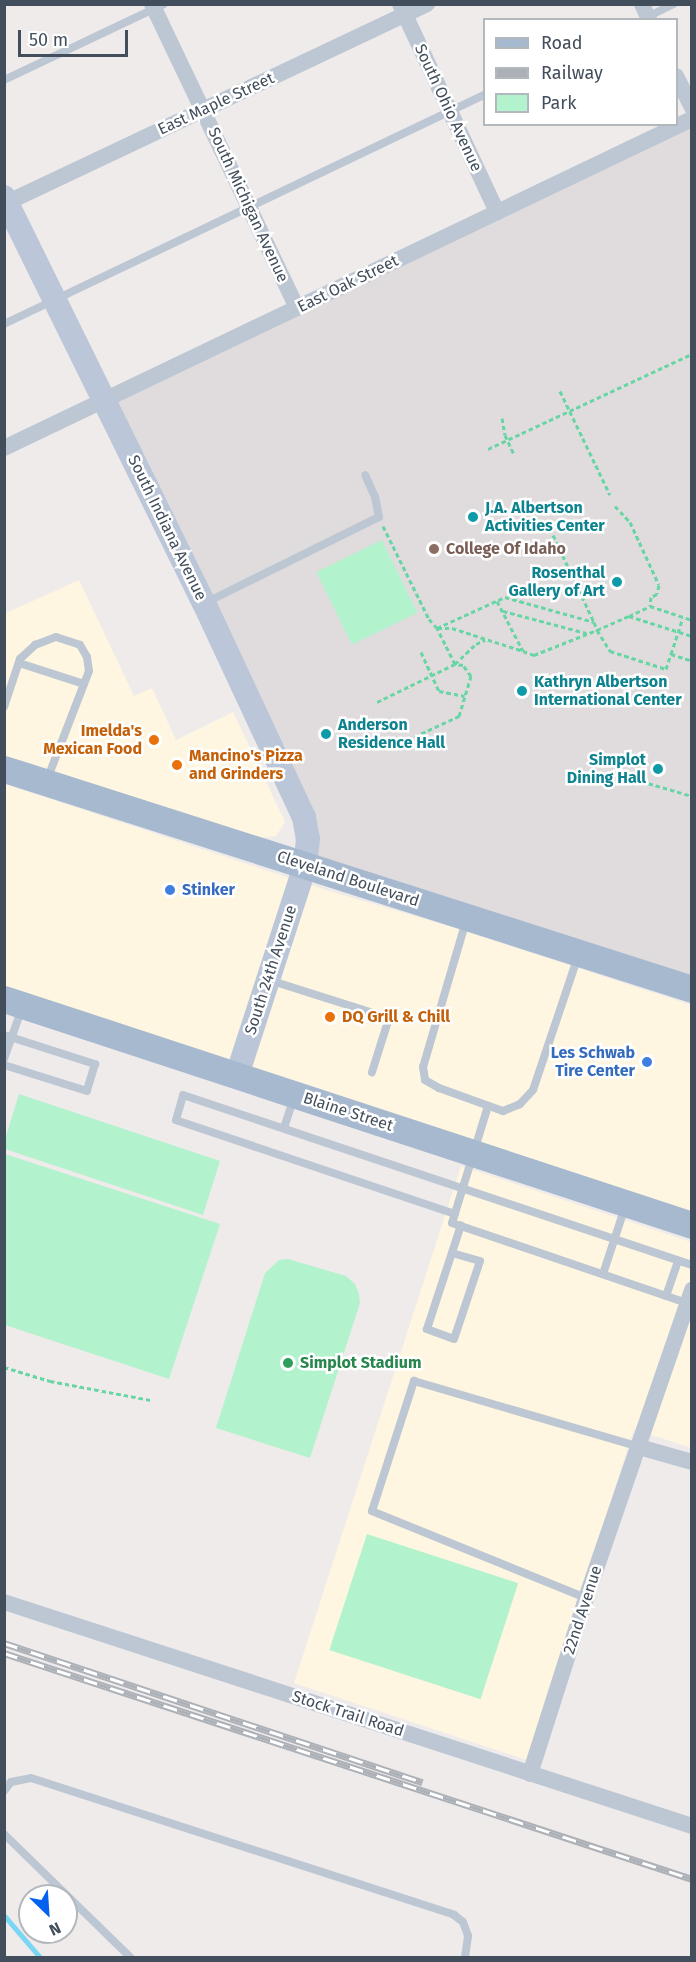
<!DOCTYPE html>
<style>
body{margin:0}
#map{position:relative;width:696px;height:1962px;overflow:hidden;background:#efebeb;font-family:"Fira Sans",sans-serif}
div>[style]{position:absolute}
.commercial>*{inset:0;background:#fef6e0}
.education>*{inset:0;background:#e0dcdd}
.green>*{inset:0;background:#b2f3ce;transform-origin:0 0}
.stream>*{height:4.5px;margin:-2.25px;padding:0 2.25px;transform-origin:2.25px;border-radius:2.25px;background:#7ad6f5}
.path>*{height:3px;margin-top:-1.5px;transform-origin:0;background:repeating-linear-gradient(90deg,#67d5a4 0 4.5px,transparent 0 7.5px)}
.service>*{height:8px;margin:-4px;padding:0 4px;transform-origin:4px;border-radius:4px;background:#bcc7d3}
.minor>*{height:16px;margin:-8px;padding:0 8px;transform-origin:8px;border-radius:8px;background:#bcc7d3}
.secondary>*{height:24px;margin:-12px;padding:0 12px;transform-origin:12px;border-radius:12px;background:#bbc7d8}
.primary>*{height:27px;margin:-13.5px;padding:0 13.5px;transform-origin:13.5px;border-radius:13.5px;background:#a7b9cf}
.rail>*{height:7px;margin-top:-3.5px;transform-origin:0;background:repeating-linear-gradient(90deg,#fff 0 14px,#acb0b7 0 28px);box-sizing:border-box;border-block:2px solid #acb0b7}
.dots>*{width:16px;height:16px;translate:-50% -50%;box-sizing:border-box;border:3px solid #fff;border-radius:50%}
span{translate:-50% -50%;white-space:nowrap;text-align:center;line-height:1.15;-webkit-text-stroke:5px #fff;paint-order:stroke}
.street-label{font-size:16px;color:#424e5b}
.culture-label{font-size:16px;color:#0d838f;font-weight:700}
.left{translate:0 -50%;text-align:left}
.right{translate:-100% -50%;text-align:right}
.education-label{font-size:16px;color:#785e54;font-weight:700}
.food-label{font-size:16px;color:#c56008;font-weight:700}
.shop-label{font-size:16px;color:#366cbe;font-weight:700}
.leisure-label{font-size:16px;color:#27864d;font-weight:700}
.frame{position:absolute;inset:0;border:6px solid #424e5b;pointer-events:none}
.legend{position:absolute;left:483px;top:18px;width:195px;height:108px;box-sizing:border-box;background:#fff;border:2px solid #b3b8bd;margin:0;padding:8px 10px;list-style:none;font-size:18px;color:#424e5b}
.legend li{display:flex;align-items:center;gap:12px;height:30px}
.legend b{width:30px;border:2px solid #b3b8bd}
.north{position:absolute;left:18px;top:1884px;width:60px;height:60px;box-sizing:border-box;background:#fff;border:2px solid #b3b8bd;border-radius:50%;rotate:155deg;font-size:16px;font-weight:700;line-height:24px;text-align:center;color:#424e5b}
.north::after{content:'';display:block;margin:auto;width:21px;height:27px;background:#0460ef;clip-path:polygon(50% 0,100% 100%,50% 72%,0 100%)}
.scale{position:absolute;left:18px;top:30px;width:110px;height:27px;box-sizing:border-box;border:3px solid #424e5b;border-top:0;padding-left:8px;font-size:18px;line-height:21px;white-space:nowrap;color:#424e5b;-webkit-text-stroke:4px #fff;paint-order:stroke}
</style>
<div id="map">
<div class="commercial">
<div style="clip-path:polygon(79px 580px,134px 696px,152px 688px,176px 740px,233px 712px,285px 822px,276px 836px,260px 838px,5px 756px,4px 614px)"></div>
<div style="clip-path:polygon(5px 784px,326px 890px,455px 928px,691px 1005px,691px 1212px,5px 986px)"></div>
<div style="clip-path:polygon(461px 1166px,691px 1242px,691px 1448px,634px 1429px,527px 1760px,294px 1683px)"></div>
</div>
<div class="education">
<div style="clip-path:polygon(691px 119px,691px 989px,305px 866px,308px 839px,104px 400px)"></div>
</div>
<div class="green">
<div style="left:382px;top:540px;width:81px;height:73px;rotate:64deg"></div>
<div style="clip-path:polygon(19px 1094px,220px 1161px,203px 1215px,5px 1149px,5px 1139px)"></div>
<div style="clip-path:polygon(5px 1154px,220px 1224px,169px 1379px,5px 1325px)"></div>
<div style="clip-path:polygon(288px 1259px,346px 1276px,355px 1284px,359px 1294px,360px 1303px,310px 1458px,216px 1428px,265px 1273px,279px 1260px)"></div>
<div style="left:367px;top:1534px;width:159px;height:122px;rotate:18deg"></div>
</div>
<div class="stream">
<div style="left:4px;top:1915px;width:57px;rotate:49.3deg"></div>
</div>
<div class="path">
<div style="left:560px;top:391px;width:115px;rotate:64.3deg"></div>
<div style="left:502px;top:418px;width:17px;rotate:80deg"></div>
<div style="left:505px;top:435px;width:21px;rotate:65deg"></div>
<div style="left:488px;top:449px;width:225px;rotate:-25deg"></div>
<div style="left:615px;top:506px;width:22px;rotate:47deg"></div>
<div style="left:630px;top:522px;width:69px;rotate:65.3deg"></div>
<div style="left:659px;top:585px;width:9px;rotate:103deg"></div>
<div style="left:657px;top:594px;width:7px;rotate:153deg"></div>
<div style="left:651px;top:597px;width:9px;rotate:96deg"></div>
<div style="left:383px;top:526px;width:104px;rotate:63.7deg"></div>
<div style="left:429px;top:619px;width:12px;rotate:48deg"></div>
<div style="left:437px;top:628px;width:75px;rotate:-24.5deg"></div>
<div style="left:505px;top:597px;width:92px;rotate:15.7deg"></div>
<div style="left:594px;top:622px;width:9px;rotate:69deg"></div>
<div style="left:597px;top:630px;width:35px;rotate:-24deg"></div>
<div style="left:629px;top:616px;width:66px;rotate:17.6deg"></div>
<div style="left:553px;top:535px;width:96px;rotate:64.8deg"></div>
<div style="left:497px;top:601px;width:56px;rotate:62.5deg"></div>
<div style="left:523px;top:651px;width:12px;rotate:20deg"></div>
<div style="left:534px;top:655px;width:68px;rotate:-21.6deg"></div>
<div style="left:597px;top:630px;width:25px;rotate:58deg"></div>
<div style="left:610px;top:651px;width:59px;rotate:17.8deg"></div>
<div style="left:666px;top:669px;width:16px;rotate:-72deg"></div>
<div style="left:671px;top:654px;width:22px;rotate:18deg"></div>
<div style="left:503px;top:611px;width:86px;rotate:14.8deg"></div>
<div style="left:629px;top:616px;width:23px;rotate:-25deg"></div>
<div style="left:650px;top:606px;width:44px;rotate:18.4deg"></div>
<div style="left:421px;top:652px;width:43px;rotate:65.2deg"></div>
<div style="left:439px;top:691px;width:26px;rotate:11deg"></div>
<div style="left:671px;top:654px;width:38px;rotate:-72deg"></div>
<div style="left:455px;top:664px;width:29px;rotate:-44deg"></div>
<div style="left:476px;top:644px;width:10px;rotate:-24deg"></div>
<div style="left:377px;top:702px;width:87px;rotate:-26deg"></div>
<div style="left:455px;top:664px;width:40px;rotate:-116.6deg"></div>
<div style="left:437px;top:628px;width:15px"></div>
<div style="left:452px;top:628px;width:75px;rotate:17.9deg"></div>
<div style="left:394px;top:746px;width:72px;rotate:-24.8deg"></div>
<div style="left:459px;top:716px;width:42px;rotate:-73.3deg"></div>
<div style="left:471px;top:676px;width:14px;rotate:-126deg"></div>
<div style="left:463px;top:665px;width:8px;rotate:-173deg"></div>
<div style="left:634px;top:779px;width:60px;rotate:16.3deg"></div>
<div style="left:4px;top:1367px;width:48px;rotate:16.9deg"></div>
<div style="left:50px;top:1381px;width:103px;rotate:10.7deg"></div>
</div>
<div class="service">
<div style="left:645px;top:18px;width:32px;rotate:-26deg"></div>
<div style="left:4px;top:80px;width:177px;rotate:-25.4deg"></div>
<div style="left:4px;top:324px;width:532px;rotate:-25.51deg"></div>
<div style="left:207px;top:602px;width:192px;rotate:-26.3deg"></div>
<div style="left:379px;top:517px;width:20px;rotate:-101deg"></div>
<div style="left:375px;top:497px;width:24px;rotate:-114deg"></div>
<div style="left:19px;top:663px;width:68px;rotate:17.9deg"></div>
<div style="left:4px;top:707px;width:51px;rotate:-71.6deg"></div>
<div style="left:20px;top:659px;width:21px;rotate:-43deg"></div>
<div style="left:35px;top:645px;width:22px;rotate:-21deg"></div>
<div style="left:56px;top:637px;width:25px;rotate:18deg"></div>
<div style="left:80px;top:645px;width:14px;rotate:60deg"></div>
<div style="left:87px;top:657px;width:14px;rotate:82deg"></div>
<div style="left:89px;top:671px;width:117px;rotate:111.1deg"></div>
<div style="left:466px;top:921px;width:152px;rotate:106.4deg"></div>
<div style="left:423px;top:1067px;width:13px;rotate:81deg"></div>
<div style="left:425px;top:1080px;width:16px;rotate:30deg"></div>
<div style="left:439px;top:1088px;width:68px;rotate:19.8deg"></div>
<div style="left:503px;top:1111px;width:18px;rotate:-22deg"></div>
<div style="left:520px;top:1104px;width:19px;rotate:-47deg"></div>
<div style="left:533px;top:1090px;width:141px;rotate:-71.4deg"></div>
<div style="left:269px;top:980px;width:126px;rotate:17.6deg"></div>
<div style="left:389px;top:1018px;width:57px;rotate:107.5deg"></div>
<div style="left:4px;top:1035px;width:96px;rotate:17.7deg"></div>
<div style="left:95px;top:1064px;width:28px;rotate:107deg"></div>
<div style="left:87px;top:1091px;width:87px;rotate:-162.6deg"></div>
<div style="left:4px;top:1059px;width:54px;rotate:-70.6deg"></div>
<div style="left:488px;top:1106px;width:122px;rotate:107.1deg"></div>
<div style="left:452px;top:1223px;width:248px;rotate:18.8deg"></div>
<div style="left:284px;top:1128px;width:32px;rotate:-72deg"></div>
<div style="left:455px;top:1214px;width:294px;rotate:-161.4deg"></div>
<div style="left:176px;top:1120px;width:26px;rotate:-74deg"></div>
<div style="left:183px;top:1095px;width:537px;rotate:18.47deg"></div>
<div style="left:452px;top:1253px;width:29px;rotate:16deg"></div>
<div style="left:480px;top:1261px;width:82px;rotate:108.4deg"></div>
<div style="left:454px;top:1339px;width:29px;rotate:-160deg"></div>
<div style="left:427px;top:1329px;width:109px;rotate:-71.9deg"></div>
<div style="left:603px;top:1274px;width:71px;rotate:-71.8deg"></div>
<div style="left:666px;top:1296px;width:37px;rotate:-71deg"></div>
<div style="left:586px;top:1598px;width:231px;rotate:-157.9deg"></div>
<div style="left:372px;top:1511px;width:137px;rotate:-72.1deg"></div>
<div style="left:414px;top:1381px;width:234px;rotate:16.3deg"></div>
<div style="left:4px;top:1791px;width:11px;rotate:-52deg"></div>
<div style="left:11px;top:1782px;width:20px;rotate:-11deg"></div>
<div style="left:31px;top:1778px;width:445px;rotate:17.9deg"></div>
<div style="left:454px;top:1915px;width:11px;rotate:38deg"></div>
<div style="left:463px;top:1922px;width:15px;rotate:70deg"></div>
<div style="left:468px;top:1936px;width:22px;rotate:98deg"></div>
<div style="left:4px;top:1834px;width:177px;rotate:44.3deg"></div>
</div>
<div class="minor">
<div style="left:152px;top:4px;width:337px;rotate:64.5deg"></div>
<div style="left:400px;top:4px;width:230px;rotate:65deg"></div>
<div style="left:642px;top:4px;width:17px;rotate:66deg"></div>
<div style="left:676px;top:76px;width:36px;rotate:63deg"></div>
<div style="left:4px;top:204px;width:468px;rotate:-25.3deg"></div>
<div style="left:4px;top:448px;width:763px;rotate:-25.56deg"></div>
<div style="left:639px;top:1447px;width:55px;rotate:15.8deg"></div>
<div style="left:4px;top:1602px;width:724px;rotate:18.03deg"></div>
<div style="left:530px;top:1774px;width:185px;rotate:-72.3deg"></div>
<div style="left:586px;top:1598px;width:326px;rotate:-71deg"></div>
</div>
<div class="secondary">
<div style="left:4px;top:197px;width:453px;rotate:63.8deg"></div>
<div style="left:204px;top:603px;width:236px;rotate:65deg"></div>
<div style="left:304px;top:817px;width:22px;rotate:80deg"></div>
<div style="left:308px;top:839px;width:27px;rotate:96deg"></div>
<div style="left:305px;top:866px;width:220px;rotate:108deg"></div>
</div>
<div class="primary">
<div style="left:4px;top:769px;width:722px;rotate:17.73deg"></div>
<div style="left:4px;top:999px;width:724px;rotate:18.18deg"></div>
</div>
<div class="rail">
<div style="left:4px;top:1643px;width:441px;rotate:18.4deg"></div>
<div style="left:4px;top:1653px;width:724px;rotate:18.18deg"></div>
</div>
<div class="dots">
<div style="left:473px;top:517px;background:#0f9aa8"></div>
<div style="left:434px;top:549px;background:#8d6e63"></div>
<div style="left:617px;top:582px;background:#0f9aa8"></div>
<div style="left:522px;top:691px;background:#0f9aa8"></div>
<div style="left:326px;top:734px;background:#0f9aa8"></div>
<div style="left:154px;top:740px;background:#e8710a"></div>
<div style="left:177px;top:765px;background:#e8710a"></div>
<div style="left:658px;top:769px;background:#0f9aa8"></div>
<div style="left:170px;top:890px;background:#3f7fe0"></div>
<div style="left:330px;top:1017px;background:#e8710a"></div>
<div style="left:647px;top:1062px;background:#3f7fe0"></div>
<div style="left:288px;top:1363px;background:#2e9e5b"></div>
</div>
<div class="street-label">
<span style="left:216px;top:104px;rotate:-25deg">East Maple Street</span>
<span style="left:448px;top:108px;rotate:65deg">South Ohio Avenue</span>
<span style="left:248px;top:205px;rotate:65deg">South Michigan Avenue</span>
<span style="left:348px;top:284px;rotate:-26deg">East Oak Street</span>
<span style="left:167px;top:528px;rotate:64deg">South Indiana Avenue</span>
<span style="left:348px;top:879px;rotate:18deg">Cleveland Boulevard</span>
<span style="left:271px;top:970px;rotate:-72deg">South 24th Avenue</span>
<span style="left:348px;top:1112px;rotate:18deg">Blaine Street</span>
<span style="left:583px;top:1610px;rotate:-72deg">22nd Avenue</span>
<span style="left:348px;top:1714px;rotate:18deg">Stock Trail Road</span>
</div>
<div class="culture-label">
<span class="left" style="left:485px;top:517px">J.A. Albertson<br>Activities Center</span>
<span class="right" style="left:605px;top:582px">Rosenthal<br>Gallery of Art</span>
<span class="left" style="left:534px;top:691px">Kathryn Albertson<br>International Center</span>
<span class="left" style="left:338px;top:734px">Anderson<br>Residence Hall</span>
<span class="right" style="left:646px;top:769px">Simplot<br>Dining Hall</span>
</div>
<div class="education-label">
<span class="left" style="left:446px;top:549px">College Of Idaho</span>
</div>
<div class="food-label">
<span class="right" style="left:142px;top:740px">Imelda's<br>Mexican Food</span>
<span class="left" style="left:189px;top:765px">Mancino's Pizza<br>and Grinders</span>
<span class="left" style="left:342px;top:1017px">DQ Grill &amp; Chill</span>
</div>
<div class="shop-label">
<span class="left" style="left:182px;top:890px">Stinker</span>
<span class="right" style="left:635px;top:1062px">Les Schwab<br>Tire Center</span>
</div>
<div class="leisure-label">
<span class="left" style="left:300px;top:1363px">Simplot Stadium</span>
</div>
<div class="frame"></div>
<ul class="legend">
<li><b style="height:8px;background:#a7b9cf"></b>Road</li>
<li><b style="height:8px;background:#acb0b7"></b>Railway</li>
<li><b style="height:16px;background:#b2f3ce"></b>Park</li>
</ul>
<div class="north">N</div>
<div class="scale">50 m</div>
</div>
